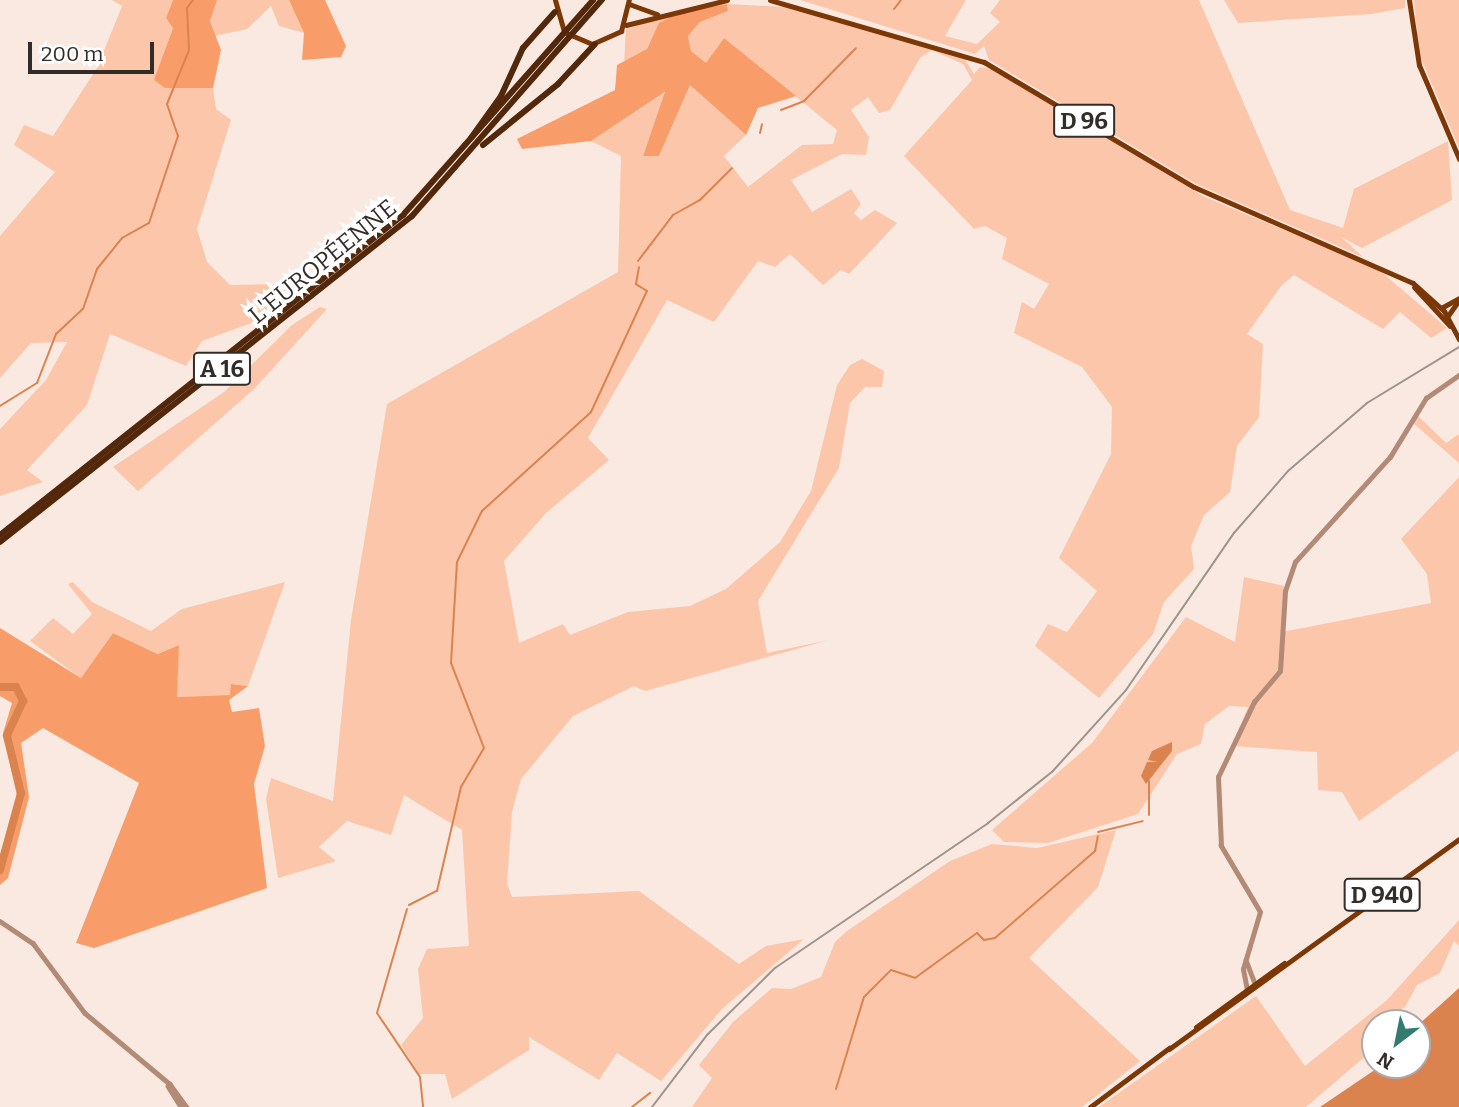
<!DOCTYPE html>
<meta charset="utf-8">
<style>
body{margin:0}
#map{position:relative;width:1459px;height:1107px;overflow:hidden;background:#f9e9e1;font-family:Bitter,serif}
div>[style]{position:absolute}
.green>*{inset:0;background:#fcc6aa}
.forest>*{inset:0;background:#f89d6a}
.water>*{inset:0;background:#db834f}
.stream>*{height:2px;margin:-1px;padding:0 1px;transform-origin:1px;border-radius:1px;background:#db834f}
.river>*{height:8px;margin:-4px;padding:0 4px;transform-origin:4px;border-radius:4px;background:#db834f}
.minor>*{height:4.5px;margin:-2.25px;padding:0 2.25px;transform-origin:2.25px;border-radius:2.25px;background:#b28a75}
.major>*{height:5px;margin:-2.5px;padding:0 2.5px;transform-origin:2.5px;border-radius:2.5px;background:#7b3705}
.highway>*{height:6px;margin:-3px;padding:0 3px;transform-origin:3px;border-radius:3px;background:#53270a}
.rail>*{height:2px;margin:-1px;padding:0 1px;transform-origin:1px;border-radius:1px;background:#9e938d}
span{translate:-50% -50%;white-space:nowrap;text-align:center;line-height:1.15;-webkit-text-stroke:7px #fff;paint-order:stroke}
.shield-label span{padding:2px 5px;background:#fff;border:2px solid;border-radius:5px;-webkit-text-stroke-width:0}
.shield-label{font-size:23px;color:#332d2a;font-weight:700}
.street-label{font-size:24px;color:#332d2a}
.north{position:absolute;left:1361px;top:1009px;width:70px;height:70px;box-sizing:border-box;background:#fff;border:2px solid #adabaa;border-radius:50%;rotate:212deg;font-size:19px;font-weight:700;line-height:28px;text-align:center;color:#332d2a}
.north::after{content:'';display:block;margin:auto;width:24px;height:32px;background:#337a71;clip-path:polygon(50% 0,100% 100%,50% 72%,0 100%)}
.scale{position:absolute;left:28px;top:42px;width:126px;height:32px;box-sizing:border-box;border:4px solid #332d2a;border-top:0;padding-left:9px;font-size:21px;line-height:24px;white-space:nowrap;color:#332d2a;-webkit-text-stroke:5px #fff;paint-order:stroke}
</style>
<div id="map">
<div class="green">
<div style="clip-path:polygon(112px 0,173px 0,166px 18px,173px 27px,155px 80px,165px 88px,213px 88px,216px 109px,231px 120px,197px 229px,207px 262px,230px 285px,292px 284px,257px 321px,202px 341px,186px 366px,110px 334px,87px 405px,27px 470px,43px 482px,0 496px,0 429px,46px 380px,67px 342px,31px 343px,0 378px,0 236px,55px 172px,14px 145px,24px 125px,53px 136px,97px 68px,122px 6px)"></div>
<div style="clip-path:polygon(217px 0,289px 0,304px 33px,279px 26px,271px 6px,247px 29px,215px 36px,210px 21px)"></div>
<div style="clip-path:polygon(800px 0,966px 0,945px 36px,977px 44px,1000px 22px,990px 13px,1000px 0,1199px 0,1290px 210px,1343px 228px,1354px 189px,1448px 141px,1452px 200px,1362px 248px,1341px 237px,1363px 257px,1196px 184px,989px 60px,984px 46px,975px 54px)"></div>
<div style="clip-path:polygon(1224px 0,1405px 0,1405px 8px,1371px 14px,1238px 23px)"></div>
<div style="clip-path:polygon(1414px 0,1459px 0,1459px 148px,1419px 54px)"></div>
<div style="clip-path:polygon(727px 4px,784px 7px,961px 53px,974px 74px,980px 67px,992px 69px,1205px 197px,1378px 269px,1447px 328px,1431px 338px,1400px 312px,1383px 329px,1294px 275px,1281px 286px,1247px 334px,1263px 344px,1259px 417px,1237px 446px,1230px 492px,1204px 515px,1191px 546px,1194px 569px,1164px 602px,1153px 634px,1099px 698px,1035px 646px,1048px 624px,1067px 632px,1097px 591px,1059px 558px,1111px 454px,1112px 407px,1082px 367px,1014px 333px,1022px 302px,1034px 309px,1049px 284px,1002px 259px,1007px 238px,985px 226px,974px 229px,904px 156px,972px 80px,963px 64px,932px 50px,920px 58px,890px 110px,879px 113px,868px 97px,851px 110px,869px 137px,866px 155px,842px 154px,791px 180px,812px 212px,851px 189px,861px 204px,854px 213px,861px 220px,875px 210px,897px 223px,849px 274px,841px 270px,823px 285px,790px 254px,775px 267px,758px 261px,714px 322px,667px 300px,588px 438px,609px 460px,546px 513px,504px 561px,519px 643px,563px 624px,570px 635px,628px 612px,690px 606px,726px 589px,780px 542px,811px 491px,837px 385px,850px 365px,862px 359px,884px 371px,882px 387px,865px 387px,850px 403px,839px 468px,758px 601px,767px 653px,829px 640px,645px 691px,634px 686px,573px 716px,521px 779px,512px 812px,507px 884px,512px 897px,639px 891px,739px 964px,766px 946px,804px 939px,722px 1009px,661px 1081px,617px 1053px,599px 1080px,529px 1037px,529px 1050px,452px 1099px,445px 1074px,419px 1074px,401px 1045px,423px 1018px,418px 969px,427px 949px,469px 946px,462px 830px,404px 795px,391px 835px,347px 821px,319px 847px,336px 861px,278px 878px,266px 799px,271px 778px,333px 801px,351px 620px,387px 404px,618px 272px,621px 156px,591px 141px,666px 92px,643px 155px,659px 156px,690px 85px,746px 135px,724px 156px,748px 187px,802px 145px,833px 144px,837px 130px,724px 38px,706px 64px,691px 51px,688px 36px,700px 22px,728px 11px)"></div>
<div style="clip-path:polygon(678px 13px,660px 23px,647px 49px,624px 64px,626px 29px)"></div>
<div style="clip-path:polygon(320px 307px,327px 309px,253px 390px,138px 491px,113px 467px,224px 392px,292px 325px)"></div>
<div style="clip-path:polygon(1417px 415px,1446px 443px,1459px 434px,1459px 463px,1413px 423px)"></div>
<div style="clip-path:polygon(1459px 477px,1459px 750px,1359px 821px,1342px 792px,1318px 790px,1317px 752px,1232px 746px,1248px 707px,1229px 706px,1205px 724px,1201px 744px,1177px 754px,1138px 814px,1048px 843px,1004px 842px,992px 830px,1092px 743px,1186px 617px,1235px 642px,1244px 577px,1284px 586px,1282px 632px,1431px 603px,1427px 574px,1401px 539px)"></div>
<div style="clip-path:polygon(73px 582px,92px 602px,151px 631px,182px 609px,285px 582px,248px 686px,231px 684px,231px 695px,177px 697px,178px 645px,159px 654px,113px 633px,81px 678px,30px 641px,53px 618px,73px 634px,92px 614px,68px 584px)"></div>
<div style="clip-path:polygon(1116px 830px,1098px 887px,1029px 958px,1140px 1061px,1082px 1107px,692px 1107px,712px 1078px,699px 1065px,733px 1022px,772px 988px,791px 989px,821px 977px,835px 942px,847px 931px,950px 861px,992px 844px,1037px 848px)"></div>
<div style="clip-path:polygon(1459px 920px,1459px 946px,1454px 941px,1440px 973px,1417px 985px,1405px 1007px,1375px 1023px,1369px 1053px,1306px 1107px,1099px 1107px,1256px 996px,1305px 1066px,1387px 1000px)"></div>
</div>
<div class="forest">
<div style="clip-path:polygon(173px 0,217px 0,210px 21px,221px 50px,213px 88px,165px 88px,154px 80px,173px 28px,166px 18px)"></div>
<div style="clip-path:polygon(289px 0,325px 0,346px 46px,341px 57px,302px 60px,304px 33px)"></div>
<div style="clip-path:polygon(727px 4px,728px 11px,700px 22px,688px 36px,691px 51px,706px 63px,724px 38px,796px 96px,758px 108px,746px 135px,690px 85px,659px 156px,643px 156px,665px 92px,591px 141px,522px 149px,517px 139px,615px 90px,617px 65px,647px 49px,659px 23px,678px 13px)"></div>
<div style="clip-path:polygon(0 628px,81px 678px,113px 633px,158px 654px,179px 645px,177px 697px,230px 695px,231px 684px,248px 686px,229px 700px,232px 712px,259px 708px,265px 746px,254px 784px,267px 888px,94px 948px,76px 943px,139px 783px,43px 728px,21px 743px,29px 797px,8px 878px,0 885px,0 856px,17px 796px,3px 733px,12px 703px,0 696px)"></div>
</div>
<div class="water">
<div style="clip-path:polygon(1172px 742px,1172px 751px,1146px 784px,1141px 776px,1147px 762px,1157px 762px,1148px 760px,1152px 751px)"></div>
<div style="clip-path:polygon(1459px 988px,1459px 1107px,1320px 1107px,1382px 1065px,1417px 1065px,1417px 1026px)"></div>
</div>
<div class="stream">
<div style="left:894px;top:9px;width:11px;rotate:-52deg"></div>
<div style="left:781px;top:110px;width:25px;rotate:-21deg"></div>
<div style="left:804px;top:101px;width:74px;rotate:-45.5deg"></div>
<div style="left:760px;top:133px;width:9px;rotate:-77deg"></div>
<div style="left:638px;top:261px;width:58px;rotate:-52.7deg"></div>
<div style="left:673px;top:215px;width:31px;rotate:-29deg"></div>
<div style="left:700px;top:200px;width:45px;rotate:-45deg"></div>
<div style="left:0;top:406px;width:44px;rotate:-31.9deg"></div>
<div style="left:37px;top:383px;width:53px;rotate:-68.8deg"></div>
<div style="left:56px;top:334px;width:37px;rotate:-43deg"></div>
<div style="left:83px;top:309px;width:42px;rotate:-70.7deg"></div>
<div style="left:97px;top:269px;width:40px;rotate:-51deg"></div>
<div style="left:122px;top:238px;width:31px;rotate:-29deg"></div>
<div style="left:149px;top:223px;width:92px;rotate:-71.6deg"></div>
<div style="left:178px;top:136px;width:34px;rotate:-109deg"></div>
<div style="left:167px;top:104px;width:58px;rotate:-67.8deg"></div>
<div style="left:189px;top:50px;width:42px;rotate:-92.7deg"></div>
<div style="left:187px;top:8px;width:10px;rotate:-53deg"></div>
<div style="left:1149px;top:815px;width:34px;rotate:-90deg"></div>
<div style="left:1098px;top:832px;width:46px;rotate:-13.7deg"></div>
<div style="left:409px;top:905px;width:31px;rotate:-27deg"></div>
<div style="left:437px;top:891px;width:107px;rotate:-77deg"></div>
<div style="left:461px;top:787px;width:45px;rotate:-59.5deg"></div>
<div style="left:484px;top:748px;width:91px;rotate:-111.2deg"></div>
<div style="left:451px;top:663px;width:101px;rotate:-86.6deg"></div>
<div style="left:457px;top:562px;width:57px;rotate:-63.9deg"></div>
<div style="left:482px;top:511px;width:147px;rotate:-42.2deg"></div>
<div style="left:591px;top:412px;width:133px;rotate:-65.2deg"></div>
<div style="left:647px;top:291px;width:13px;rotate:-148deg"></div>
<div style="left:636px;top:284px;width:17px;rotate:-80deg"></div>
<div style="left:407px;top:909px;width:108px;rotate:106.1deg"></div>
<div style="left:377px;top:1013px;width:77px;rotate:56.1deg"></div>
<div style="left:420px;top:1077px;width:30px;rotate:84deg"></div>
<div style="left:836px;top:1089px;width:96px;rotate:-73.1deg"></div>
<div style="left:864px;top:997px;width:38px;rotate:-45deg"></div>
<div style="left:891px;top:970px;width:25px;rotate:18deg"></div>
<div style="left:915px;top:978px;width:77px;rotate:-36deg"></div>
<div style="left:977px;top:933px;width:10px;rotate:45deg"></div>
<div style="left:984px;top:940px;width:11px;rotate:-10deg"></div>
<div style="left:995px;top:938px;width:133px;rotate:-41deg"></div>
<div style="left:1095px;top:851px;width:15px;rotate:-79deg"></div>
<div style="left:632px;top:1107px;width:23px;rotate:-38deg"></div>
</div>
<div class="river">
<div style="left:0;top:687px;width:16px"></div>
<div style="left:16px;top:687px;width:16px;rotate:63deg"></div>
<div style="left:23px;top:701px;width:38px;rotate:115deg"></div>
<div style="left:7px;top:736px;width:59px;rotate:76.2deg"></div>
<div style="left:21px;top:793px;width:80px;rotate:105.3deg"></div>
</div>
<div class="minor">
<div style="left:0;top:921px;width:40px;rotate:34deg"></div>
<div style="left:33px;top:943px;width:87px;rotate:53.4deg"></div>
<div style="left:85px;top:1013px;width:111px;rotate:39.9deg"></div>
<div style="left:170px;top:1084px;width:29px;rotate:54deg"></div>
<div style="left:1246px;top:960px;width:26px;rotate:69deg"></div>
<div style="left:1247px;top:990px;width:21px;rotate:-101deg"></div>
<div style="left:1243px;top:969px;width:59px;rotate:-73.4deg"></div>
<div style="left:1260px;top:912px;width:77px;rotate:-120.6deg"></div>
<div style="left:1221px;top:846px;width:69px;rotate:-92.5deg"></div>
<div style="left:1218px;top:777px;width:83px;rotate:-64.4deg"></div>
<div style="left:1254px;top:702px;width:40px;rotate:-50deg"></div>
<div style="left:1280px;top:671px;width:80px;rotate:-86.4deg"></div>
<div style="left:1285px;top:591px;width:31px;rotate:-71deg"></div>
<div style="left:1295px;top:562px;width:142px;rotate:-47.9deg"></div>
<div style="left:1390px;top:457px;width:69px;rotate:-58.6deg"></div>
<div style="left:1426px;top:398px;width:40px;rotate:-34.9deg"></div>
<div style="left:168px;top:1086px;width:25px;rotate:58deg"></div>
</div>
<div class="major">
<div style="left:555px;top:0;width:33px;rotate:74deg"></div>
<div style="left:564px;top:32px;width:30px;rotate:23deg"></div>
<div style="left:592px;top:44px;width:32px;rotate:-24deg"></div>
<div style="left:621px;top:31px;width:32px;rotate:-76deg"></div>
<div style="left:770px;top:0;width:223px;rotate:16.2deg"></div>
<div style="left:984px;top:62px;width:244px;rotate:30.8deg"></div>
<div style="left:1194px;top:187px;width:239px;rotate:23.7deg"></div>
<div style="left:1413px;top:283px;width:42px;rotate:42.1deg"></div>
<div style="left:1444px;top:311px;width:32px;rotate:62deg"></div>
<div style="left:1409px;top:0;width:66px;rotate:81.3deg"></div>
<div style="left:1419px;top:65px;width:102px;rotate:66.9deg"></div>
<div style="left:629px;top:4px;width:30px;rotate:20deg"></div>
<div style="left:626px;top:25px;width:104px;rotate:-13.9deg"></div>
<div style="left:1414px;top:287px;width:53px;rotate:47.3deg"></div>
<div style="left:1441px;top:308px;width:21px;rotate:-29deg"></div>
<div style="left:1447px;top:317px;width:21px;rotate:-55deg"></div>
<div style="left:1196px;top:1027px;width:109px;rotate:-36deg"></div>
<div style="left:1169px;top:1049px;width:358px;rotate:-35.9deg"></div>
<div style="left:1090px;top:1107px;width:99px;rotate:-36.8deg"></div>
</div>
<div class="highway">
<div style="left:471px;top:138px;width:52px;rotate:-54.5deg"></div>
<div style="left:501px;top:96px;width:53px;rotate:-65.4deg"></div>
<div style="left:523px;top:48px;width:48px;rotate:-48.4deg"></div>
<div style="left:483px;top:145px;width:97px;rotate:-39.1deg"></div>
<div style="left:558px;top:84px;width:54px;rotate:-47.2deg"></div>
<div style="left:0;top:535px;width:515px;rotate:-38.45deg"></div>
<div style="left:403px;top:215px;width:287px;rotate:-48.5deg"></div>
<div style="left:0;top:542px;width:525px;rotate:-38.35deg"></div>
<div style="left:412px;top:216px;width:288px;rotate:-48.7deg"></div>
</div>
<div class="rail">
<div style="left:652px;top:1107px;width:91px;rotate:-52.6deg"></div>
<div style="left:707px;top:1035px;width:95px;rotate:-44.6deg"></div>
<div style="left:775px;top:968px;width:258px;rotate:-34.2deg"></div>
<div style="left:988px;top:823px;width:82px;rotate:-38.6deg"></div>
<div style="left:1052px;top:772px;width:110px;rotate:-47.9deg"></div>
<div style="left:1126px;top:690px;width:191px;rotate:-55.5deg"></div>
<div style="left:1234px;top:533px;width:82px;rotate:-48.9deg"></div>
<div style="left:1288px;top:471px;width:104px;rotate:-40.7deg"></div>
<div style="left:1367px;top:403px;width:108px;rotate:-31.3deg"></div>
</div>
<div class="shield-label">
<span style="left:1084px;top:121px">D 96</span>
<span style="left:222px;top:369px">A 16</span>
<span style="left:1382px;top:895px">D 940</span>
</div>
<div class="street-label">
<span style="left:323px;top:262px;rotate:-39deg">L'EUROPÉENNE</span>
</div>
<div class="north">N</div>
<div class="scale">200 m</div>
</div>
